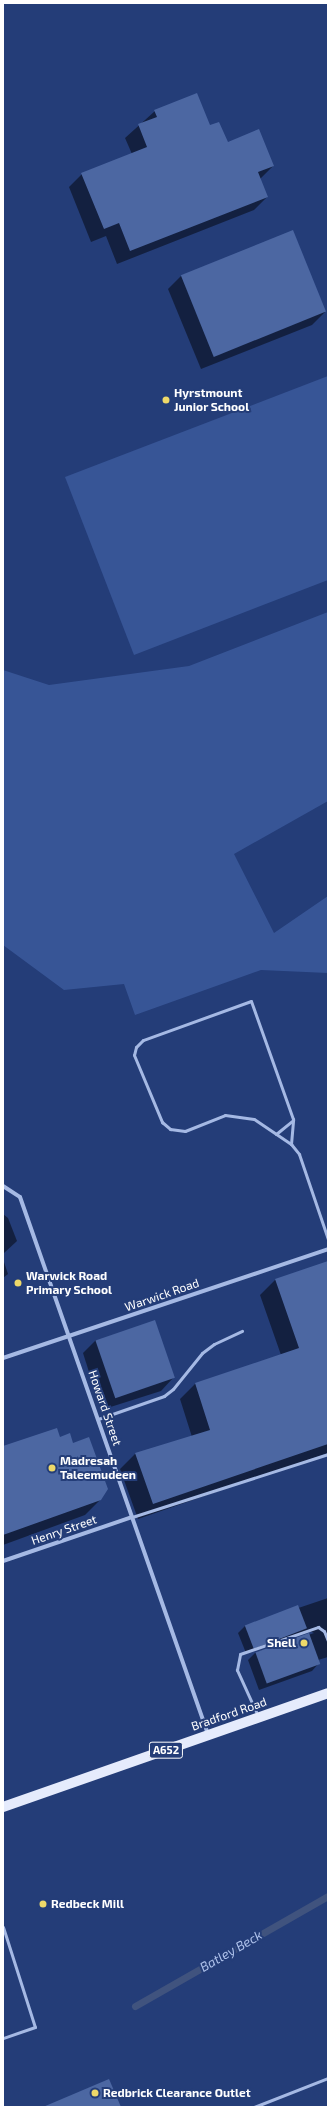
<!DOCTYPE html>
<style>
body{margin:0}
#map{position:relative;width:331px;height:2110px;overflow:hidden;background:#243d78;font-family:"Exo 2",sans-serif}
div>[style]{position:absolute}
.green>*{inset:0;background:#375596}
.shadow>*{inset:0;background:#0007}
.stream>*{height:7px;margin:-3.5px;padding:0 3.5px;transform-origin:3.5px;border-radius:3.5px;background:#40537e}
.building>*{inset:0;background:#4c67a2;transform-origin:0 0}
.lane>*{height:3px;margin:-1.5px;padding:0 1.5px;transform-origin:1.5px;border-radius:1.5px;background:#a5b9e4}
.street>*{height:4px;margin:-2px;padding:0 2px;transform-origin:2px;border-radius:2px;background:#a5b9e4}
.primary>*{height:10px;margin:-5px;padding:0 5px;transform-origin:5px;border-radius:5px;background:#e5ebfc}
.dots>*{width:11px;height:11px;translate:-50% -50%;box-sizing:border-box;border:2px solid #243d78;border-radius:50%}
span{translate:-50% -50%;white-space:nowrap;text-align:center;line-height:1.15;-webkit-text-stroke:4px #243d78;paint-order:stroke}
.shield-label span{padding:1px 3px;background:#243d78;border:1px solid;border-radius:3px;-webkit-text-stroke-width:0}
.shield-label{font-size:11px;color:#fff;font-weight:700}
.poi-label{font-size:12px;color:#fff;font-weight:700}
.left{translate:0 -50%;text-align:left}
.right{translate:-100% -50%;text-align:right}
.street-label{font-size:12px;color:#fff}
.water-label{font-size:13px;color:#b0c3ec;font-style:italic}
.frame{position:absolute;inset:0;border:4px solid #fff;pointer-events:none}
</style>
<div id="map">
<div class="green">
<div style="clip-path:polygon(328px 376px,328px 580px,134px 655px,65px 477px)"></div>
<div style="clip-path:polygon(328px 612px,328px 801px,234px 854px,274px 933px,328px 896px,328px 973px,261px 970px,135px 1015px,124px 984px,64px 990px,3px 945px,3px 670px,49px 685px,189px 666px)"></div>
</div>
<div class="shadow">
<div style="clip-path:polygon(155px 111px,209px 127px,227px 143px,273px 166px,260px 179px,267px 197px,254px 210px,117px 264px,106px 236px,91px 242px,69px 187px,82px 174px,132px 154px,125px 138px)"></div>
<div style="clip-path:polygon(182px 275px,325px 312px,312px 325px,201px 369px,168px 289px)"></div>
<div style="clip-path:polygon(3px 1214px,8px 1218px,17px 1241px,3px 1254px)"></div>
<div style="clip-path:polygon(3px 1259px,8px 1274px,3px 1278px)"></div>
<div style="clip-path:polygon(328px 1262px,328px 1453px,138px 1519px,120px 1469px,135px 1454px,192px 1437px,180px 1399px,195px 1384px,281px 1355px,260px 1295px,275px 1280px)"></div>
<div style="clip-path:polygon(96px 1340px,174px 1377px,161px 1391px,101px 1410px,83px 1353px)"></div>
<div style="clip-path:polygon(59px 1438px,73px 1444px,100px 1500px,85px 1515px,3px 1545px,3px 1448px)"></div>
<div style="clip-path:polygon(328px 1598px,328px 1657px,318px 1660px,319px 1663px,312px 1671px,259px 1690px,248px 1660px,255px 1653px,314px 1633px,310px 1631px,246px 1653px,238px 1633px,245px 1626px)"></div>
</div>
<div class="stream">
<div style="left:135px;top:2006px;width:222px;rotate:-29.7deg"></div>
</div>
<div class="building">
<div style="clip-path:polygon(197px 93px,210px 125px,219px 122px,228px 142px,259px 129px,274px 166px,258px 172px,268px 197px,130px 251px,119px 223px,104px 229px,81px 173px,147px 147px,138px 124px,157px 117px,154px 110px)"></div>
<div style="left:293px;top:230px;width:88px;height:121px;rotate:68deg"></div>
<div style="clip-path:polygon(328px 1261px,328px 1444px,153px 1504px,135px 1453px,210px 1430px,195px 1383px,299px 1348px,275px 1279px)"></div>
<div style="left:155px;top:1320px;width:61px;height:63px;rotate:71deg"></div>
<div style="clip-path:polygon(57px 1428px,60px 1437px,70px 1433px,73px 1443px,89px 1437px,108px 1489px,101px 1500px,3px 1535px,3px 1446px)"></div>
<div style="left:298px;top:1605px;width:25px;height:57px;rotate:69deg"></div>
<div style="left:309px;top:1633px;width:33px;height:57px;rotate:70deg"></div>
<div style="clip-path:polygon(109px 2079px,121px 2107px,43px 2107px)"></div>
</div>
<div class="lane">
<div style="left:276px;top:1134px;width:22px;rotate:-39deg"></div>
<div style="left:291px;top:1144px;width:25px;rotate:-85deg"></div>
<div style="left:293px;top:1119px;width:125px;rotate:-109.6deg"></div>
<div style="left:251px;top:1001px;width:115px;rotate:160.1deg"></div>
<div style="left:143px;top:1040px;width:10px;rotate:135deg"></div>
<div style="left:136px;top:1047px;width:8px;rotate:104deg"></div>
<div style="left:134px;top:1055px;width:73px;rotate:67.3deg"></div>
<div style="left:162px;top:1122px;width:11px;rotate:41deg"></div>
<div style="left:170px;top:1129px;width:15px;rotate:8deg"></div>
<div style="left:185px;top:1131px;width:43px;rotate:-21.8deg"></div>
<div style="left:225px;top:1115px;width:29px;rotate:8deg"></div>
<div style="left:254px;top:1119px;width:45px;rotate:34deg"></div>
<div style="left:291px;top:1144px;width:13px;rotate:51deg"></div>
<div style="left:299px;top:1154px;width:90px;rotate:71.2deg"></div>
<div style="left:98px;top:1419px;width:70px;rotate:-19.2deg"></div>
<div style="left:164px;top:1396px;width:11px;rotate:-38deg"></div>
<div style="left:173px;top:1389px;width:46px;rotate:-51.1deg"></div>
<div style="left:202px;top:1353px;width:15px;rotate:-37deg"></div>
<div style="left:214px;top:1344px;width:31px;rotate:-25deg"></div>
<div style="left:132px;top:1517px;width:206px;rotate:-17.8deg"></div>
<div style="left:258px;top:1716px;width:51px;rotate:-114.5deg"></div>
<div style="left:237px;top:1670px;width:16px;rotate:-79deg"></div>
<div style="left:240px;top:1654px;width:83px;rotate:-19.1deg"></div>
<div style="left:318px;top:1627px;width:7px;rotate:34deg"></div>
<div style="left:324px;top:1631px;width:11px;rotate:68deg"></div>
<div style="left:3px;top:1927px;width:105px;rotate:72.3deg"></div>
<div style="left:35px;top:2027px;width:34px;rotate:161deg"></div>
<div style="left:254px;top:2107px;width:79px;rotate:-21.4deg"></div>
</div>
<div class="street">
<div style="left:3px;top:1186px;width:20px;rotate:33deg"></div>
<div style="left:20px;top:1197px;width:569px;rotate:70.71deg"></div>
<div style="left:3px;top:1358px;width:343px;rotate:-18.5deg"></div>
<div style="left:3px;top:1561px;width:136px;rotate:-18.8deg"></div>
</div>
<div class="primary">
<div style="left:3px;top:1807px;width:344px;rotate:-19.3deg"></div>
</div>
<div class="dots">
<div style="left:166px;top:400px;background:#eed969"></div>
<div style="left:18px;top:1283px;background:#eed969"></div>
<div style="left:52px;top:1468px;background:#eed969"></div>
<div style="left:304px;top:1643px;background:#eed969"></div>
<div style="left:43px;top:1904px;background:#eed969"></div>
<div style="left:95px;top:2093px;background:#eed969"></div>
</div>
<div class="shield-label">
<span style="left:166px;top:1750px">A652</span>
</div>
<div class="poi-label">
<span class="left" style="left:174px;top:400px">Hyrstmount<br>Junior School</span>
<span class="left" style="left:26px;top:1283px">Warwick Road<br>Primary School</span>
<span class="left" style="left:60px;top:1468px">Madresah<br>Taleemudeen</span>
<span class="right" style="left:296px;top:1643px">Shell</span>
<span class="left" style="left:51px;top:1904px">Redbeck Mill</span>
<span class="left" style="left:103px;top:2093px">Redbrick Clearance Outlet</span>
</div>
<div class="street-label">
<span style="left:162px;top:1295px;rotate:-19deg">Warwick Road</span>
<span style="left:105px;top:1408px;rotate:71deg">Howard Street</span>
<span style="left:64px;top:1530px;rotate:-19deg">Henry Street</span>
<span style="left:229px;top:1714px;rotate:-19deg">Bradford Road</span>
</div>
<div class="water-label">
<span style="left:231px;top:1951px;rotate:-30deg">Batley Beck</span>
</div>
<div class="frame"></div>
</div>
